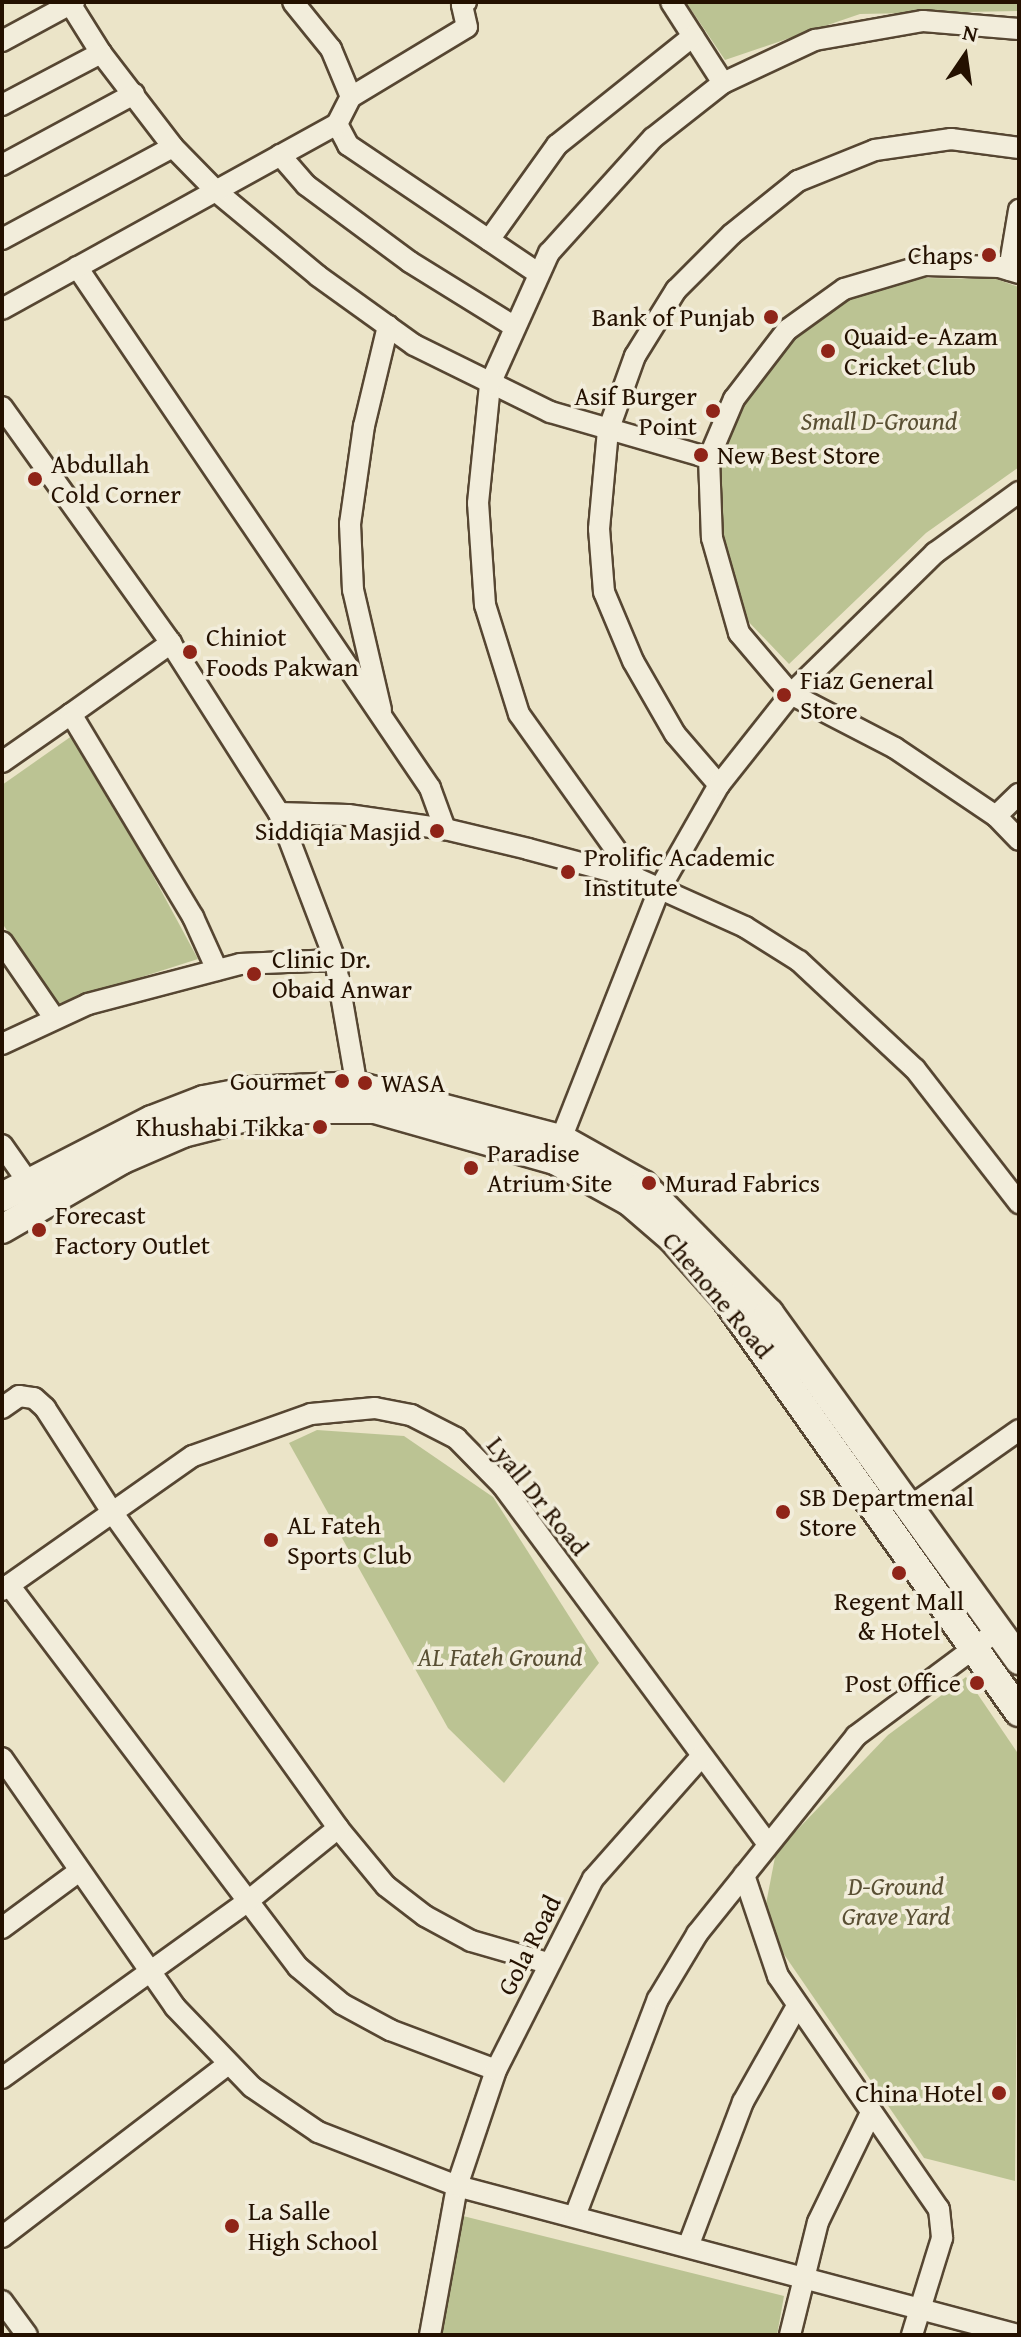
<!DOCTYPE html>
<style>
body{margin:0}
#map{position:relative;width:1021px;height:2337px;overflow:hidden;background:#ebe4c8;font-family:"Gentium Book Plus",serif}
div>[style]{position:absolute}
.green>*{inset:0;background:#bbc393}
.roads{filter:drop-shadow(2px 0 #564632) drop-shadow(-2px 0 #564632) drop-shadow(0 2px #564632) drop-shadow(0 -2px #564632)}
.street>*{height:20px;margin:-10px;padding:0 10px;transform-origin:10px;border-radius:10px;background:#f2eddb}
.secondary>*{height:28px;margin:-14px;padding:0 14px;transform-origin:14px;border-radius:14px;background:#f2eddb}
.dots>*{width:22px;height:22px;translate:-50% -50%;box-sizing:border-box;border:4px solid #f2eddb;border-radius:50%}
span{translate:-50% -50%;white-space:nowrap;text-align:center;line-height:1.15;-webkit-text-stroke:7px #f2eddb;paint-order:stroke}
.poi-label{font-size:26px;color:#241100}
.right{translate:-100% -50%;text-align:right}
.left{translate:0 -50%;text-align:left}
.park-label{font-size:26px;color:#594f33;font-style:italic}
.street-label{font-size:26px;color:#241100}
.frame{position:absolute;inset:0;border:4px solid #241100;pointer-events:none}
.north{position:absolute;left:925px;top:16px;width:80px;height:80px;-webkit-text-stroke:6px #f2eddb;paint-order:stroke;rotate:13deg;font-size:22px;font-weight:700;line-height:32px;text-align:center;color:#241100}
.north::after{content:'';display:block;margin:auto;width:28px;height:36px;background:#241100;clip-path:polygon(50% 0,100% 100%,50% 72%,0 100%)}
</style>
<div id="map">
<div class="green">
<div style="clip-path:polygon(686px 2px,1019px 2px,1019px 11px,860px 14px,725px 60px)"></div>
<div style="clip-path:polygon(923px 278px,996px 279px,1019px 287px,1019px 467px,926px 533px,789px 664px,744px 617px,718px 534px,718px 466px,740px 399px,791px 338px,848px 298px)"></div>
<div style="clip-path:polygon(76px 733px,198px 959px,57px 1004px,2px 923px,2px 785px)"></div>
<div style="clip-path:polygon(317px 1430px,404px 1436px,493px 1497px,599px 1663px,504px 1783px,448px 1728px,289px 1443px)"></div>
<div style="clip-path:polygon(966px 1677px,1019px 1755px,1015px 2181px,924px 2158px,770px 1934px,766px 1904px,776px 1852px,888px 1735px)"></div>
<div style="clip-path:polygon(459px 2215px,784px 2296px,777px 2335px,438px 2335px)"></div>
</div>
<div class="roads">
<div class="street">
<div style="left:69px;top:2px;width:60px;rotate:57.9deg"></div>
<div style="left:101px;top:53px;width:118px;rotate:52.5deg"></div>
<div style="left:173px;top:147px;width:63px;rotate:45.6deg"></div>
<div style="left:217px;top:192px;width:131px;rotate:39.7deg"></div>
<div style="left:318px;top:276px;width:118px;rotate:35.7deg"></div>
<div style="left:414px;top:345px;width:152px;rotate:26.2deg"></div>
<div style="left:550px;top:412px;width:166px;rotate:16.1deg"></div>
<div style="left:671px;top:2px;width:96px;rotate:57.3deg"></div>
<div style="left:2px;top:41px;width:82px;rotate:-28.4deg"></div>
<div style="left:351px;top:97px;width:135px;rotate:-31.1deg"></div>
<div style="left:467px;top:27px;width:23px;rotate:-103deg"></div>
<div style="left:462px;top:5px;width:5px;rotate:-37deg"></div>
<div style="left:2px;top:105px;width:112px;rotate:-27.7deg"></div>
<div style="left:337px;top:124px;width:24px;rotate:62deg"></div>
<div style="left:348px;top:145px;width:230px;rotate:34deg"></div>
<div style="left:280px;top:155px;width:40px;rotate:49deg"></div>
<div style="left:306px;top:185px;width:129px;rotate:36.5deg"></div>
<div style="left:410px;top:262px;width:123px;rotate:31.8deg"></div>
<div style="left:2px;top:165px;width:150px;rotate:-28.3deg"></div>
<div style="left:2px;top:239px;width:194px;rotate:-28.3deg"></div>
<div style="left:489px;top:240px;width:117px;rotate:-54.4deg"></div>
<div style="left:557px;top:145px;width:174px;rotate:-38.7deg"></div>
<div style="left:77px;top:267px;width:629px;rotate:55.88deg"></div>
<div style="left:430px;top:788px;width:44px;rotate:69.9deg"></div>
<div style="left:1009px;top:270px;width:61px;rotate:-80.5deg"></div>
<div style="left:1019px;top:273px;width:21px;rotate:-163deg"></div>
<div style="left:999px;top:267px;width:74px;rotate:-178.5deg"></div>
<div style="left:925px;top:265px;width:84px;rotate:163.5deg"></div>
<div style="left:844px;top:289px;width:70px;rotate:144.3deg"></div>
<div style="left:787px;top:330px;width:87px;rotate:127.5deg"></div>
<div style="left:734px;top:399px;width:64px;rotate:113deg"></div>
<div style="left:709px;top:458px;width:80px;rotate:87.9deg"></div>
<div style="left:712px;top:538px;width:99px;rotate:74.1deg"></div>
<div style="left:739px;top:633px;width:80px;rotate:49.6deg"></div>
<div style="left:791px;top:694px;width:117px;rotate:27.4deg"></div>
<div style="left:895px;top:748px;width:122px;rotate:34deg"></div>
<div style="left:996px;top:816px;width:33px;rotate:46deg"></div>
<div style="left:2px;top:309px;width:383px;rotate:-28.9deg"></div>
<div style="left:337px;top:124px;width:30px;rotate:-63deg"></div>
<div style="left:351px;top:97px;width:52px;rotate:-112.6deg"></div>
<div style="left:331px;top:49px;width:60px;rotate:-129deg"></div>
<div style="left:2px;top:407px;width:285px;rotate:54.4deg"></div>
<div style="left:168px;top:639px;width:206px;rotate:57.5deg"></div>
<div style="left:279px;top:813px;width:157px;rotate:69.1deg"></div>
<div style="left:381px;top:710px;width:123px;rotate:-103.1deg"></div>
<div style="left:353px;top:590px;width:66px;rotate:-92.6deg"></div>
<div style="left:350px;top:524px;width:99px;rotate:-81.9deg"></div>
<div style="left:364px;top:426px;width:103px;rotate:-76.5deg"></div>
<div style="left:71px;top:714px;width:123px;rotate:-35.4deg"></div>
<div style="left:2px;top:762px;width:84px;rotate:-34.8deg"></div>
<div style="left:71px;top:714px;width:237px;rotate:59deg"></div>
<div style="left:193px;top:917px;width:58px;rotate:65.6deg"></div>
<div style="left:719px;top:785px;width:67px;rotate:-130.8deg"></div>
<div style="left:675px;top:734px;width:84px;rotate:-119.9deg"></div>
<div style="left:633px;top:661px;width:75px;rotate:-112.8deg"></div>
<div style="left:604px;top:592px;width:63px;rotate:-94.5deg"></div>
<div style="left:599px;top:529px;width:98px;rotate:-84.8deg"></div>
<div style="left:608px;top:431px;width:80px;rotate:-70.2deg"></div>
<div style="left:635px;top:356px;width:78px;rotate:-58.2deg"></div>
<div style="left:676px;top:290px;width:79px;rotate:-45deg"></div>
<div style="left:732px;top:234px;width:85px;rotate:-38.8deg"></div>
<div style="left:798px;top:181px;width:83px;rotate:-21.9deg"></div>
<div style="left:875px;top:150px;width:77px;rotate:-8.2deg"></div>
<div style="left:951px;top:139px;width:69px;rotate:7.5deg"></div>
<div style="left:279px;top:813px;width:69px;rotate:1.7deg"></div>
<div style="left:348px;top:815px;width:98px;rotate:8.2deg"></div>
<div style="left:445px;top:829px;width:85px;rotate:13.5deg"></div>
<div style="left:528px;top:849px;width:112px;rotate:15deg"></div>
<div style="left:636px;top:878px;width:120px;rotate:24.2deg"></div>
<div style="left:745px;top:927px;width:64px;rotate:32.2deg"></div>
<div style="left:799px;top:961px;width:158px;rotate:43deg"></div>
<div style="left:915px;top:1069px;width:170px;rotate:52.2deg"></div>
<div style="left:996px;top:816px;width:32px;rotate:-44deg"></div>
<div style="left:636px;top:878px;width:201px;rotate:-125.5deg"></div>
<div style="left:519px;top:714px;width:114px;rotate:-107.3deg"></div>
<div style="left:485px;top:605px;width:102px;rotate:-93.9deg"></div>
<div style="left:478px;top:503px;width:120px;rotate:-84.2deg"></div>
<div style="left:490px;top:384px;width:144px;rotate:-65.8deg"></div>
<div style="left:549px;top:253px;width:155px;rotate:-47.9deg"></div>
<div style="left:653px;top:138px;width:89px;rotate:-38.2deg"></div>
<div style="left:723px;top:83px;width:102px;rotate:-25.1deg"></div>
<div style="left:815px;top:40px;width:110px;rotate:-10deg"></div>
<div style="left:923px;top:21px;width:96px;rotate:4.8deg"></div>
<div style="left:2px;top:942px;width:93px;rotate:55.5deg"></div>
<div style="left:2px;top:1044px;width:95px;rotate:-24.9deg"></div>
<div style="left:88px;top:1004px;width:157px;rotate:-14.7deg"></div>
<div style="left:240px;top:964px;width:95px;rotate:-2.4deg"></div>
<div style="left:335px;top:960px;width:141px;rotate:80.2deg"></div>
<div style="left:561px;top:1139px;width:268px;rotate:-68.5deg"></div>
<div style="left:659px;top:890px;width:121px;rotate:-60.3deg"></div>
<div style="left:719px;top:785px;width:116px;rotate:-51.6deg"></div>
<div style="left:791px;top:694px;width:202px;rotate:-44.4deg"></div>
<div style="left:935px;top:553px;width:104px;rotate:-36deg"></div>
<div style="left:2px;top:1145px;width:45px;rotate:54.9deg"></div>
<div style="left:2px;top:1408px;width:21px;rotate:-35deg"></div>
<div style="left:19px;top:1396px;width:15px;rotate:8deg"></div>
<div style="left:34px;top:1398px;width:15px;rotate:42deg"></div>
<div style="left:45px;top:1408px;width:124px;rotate:57.2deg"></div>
<div style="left:112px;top:1512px;width:388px;rotate:54.4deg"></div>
<div style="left:338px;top:1828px;width:75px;rotate:50.4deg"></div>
<div style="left:386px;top:1886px;width:49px;rotate:37.6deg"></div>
<div style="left:425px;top:1916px;width:52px;rotate:28.5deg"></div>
<div style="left:471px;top:1941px;width:79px;rotate:16.1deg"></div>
<div style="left:911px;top:1506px;width:132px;rotate:-35.1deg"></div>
<div style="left:9px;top:1585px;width:479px;rotate:52.9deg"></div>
<div style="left:298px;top:1967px;width:57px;rotate:40.1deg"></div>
<div style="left:342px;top:2004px;width:55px;rotate:28.4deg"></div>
<div style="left:390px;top:2030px;width:113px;rotate:20.7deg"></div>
<div style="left:2px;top:1590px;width:233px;rotate:-35.1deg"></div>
<div style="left:193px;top:1456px;width:125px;rotate:-19.6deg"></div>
<div style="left:311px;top:1414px;width:64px;rotate:-5.4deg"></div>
<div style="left:375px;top:1408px;width:37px;rotate:11deg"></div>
<div style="left:411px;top:1415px;width:51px;rotate:27.1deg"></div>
<div style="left:456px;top:1438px;width:67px;rotate:45.6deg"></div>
<div style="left:503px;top:1486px;width:445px;rotate:53.5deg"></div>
<div style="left:2px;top:1758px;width:303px;rotate:55.2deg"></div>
<div style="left:175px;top:2007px;width:111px;rotate:46.1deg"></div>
<div style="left:252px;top:2087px;width:80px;rotate:34.3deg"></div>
<div style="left:318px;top:2132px;width:149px;rotate:21.2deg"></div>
<div style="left:457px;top:2186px;width:580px;rotate:14.87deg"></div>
<div style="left:744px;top:1875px;width:107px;rotate:71.4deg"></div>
<div style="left:778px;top:1976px;width:283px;rotate:55.4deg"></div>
<div style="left:939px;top:2209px;width:29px;rotate:84deg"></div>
<div style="left:942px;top:2238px;width:102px;rotate:107.2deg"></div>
<div style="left:2px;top:1928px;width:94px;rotate:-36.4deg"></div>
<div style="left:2px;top:2078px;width:303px;rotate:-35.7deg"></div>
<div style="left:248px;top:1901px;width:116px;rotate:-39deg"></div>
<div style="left:575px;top:2216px;width:232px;rotate:-69.1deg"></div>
<div style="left:658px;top:1999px;width:76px;rotate:-59deg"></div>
<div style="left:697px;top:1934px;width:254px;rotate:-51.2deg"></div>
<div style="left:856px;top:1736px;width:177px;rotate:-36.7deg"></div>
<div style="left:2px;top:2237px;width:283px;rotate:-37.4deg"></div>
<div style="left:689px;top:2244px;width:152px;rotate:-69.2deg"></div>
<div style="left:743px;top:2102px;width:110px;rotate:-60.6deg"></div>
<div style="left:2px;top:2301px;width:42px;rotate:53.7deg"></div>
<div style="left:430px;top:2335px;width:151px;rotate:-79.7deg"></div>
<div style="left:457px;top:2186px;width:122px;rotate:-71.4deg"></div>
<div style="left:496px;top:2070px;width:214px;rotate:-63.1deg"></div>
<div style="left:593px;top:1879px;width:162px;rotate:-48.5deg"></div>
<div style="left:790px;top:2335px;width:116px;rotate:-76.1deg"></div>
<div style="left:818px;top:2222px;width:121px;rotate:-64.1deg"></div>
</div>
<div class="secondary">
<div style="left:2px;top:1197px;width:169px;rotate:-27.2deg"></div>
<div style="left:152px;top:1120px;width:56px;rotate:-21deg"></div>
<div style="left:204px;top:1100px;width:48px;rotate:-10.8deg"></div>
<div style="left:251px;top:1091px;width:106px;rotate:-2.7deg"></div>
<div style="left:357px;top:1086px;width:211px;rotate:14.6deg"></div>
<div style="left:561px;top:1139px;width:94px;rotate:29.3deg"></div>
<div style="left:643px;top:1185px;width:180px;rotate:45.5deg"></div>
<div style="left:769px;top:1313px;width:428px;rotate:54.2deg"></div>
<div style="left:2px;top:1229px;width:138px;rotate:-30.1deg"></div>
<div style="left:121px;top:1160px;width:68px;rotate:-23.5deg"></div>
<div style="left:183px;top:1133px;width:98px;rotate:-14.2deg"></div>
<div style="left:278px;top:1109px;width:97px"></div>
<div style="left:375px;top:1109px;width:187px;rotate:15.8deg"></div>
<div style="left:555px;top:1160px;width:85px;rotate:29deg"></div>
<div style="left:629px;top:1201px;width:57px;rotate:40.7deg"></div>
<div style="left:672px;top:1238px;width:78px;rotate:48.1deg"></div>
<div style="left:724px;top:1296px;width:510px;rotate:54.66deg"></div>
</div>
</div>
<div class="dots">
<div style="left:989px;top:255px;background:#8f2418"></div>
<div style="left:771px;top:317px;background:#8f2418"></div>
<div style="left:828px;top:351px;background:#8f2418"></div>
<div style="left:713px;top:411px;background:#8f2418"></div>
<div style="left:701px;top:455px;background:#8f2418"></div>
<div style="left:35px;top:479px;background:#8f2418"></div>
<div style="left:190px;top:652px;background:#8f2418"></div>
<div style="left:784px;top:695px;background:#8f2418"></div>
<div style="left:437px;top:831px;background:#8f2418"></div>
<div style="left:568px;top:872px;background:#8f2418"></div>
<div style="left:254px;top:974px;background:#8f2418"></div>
<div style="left:342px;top:1081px;background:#8f2418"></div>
<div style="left:365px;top:1083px;background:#8f2418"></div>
<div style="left:320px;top:1127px;background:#8f2418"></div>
<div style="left:471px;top:1168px;background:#8f2418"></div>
<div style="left:649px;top:1183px;background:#8f2418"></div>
<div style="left:39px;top:1230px;background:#8f2418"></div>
<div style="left:783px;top:1512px;background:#8f2418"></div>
<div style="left:271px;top:1540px;background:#8f2418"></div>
<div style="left:899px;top:1573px;background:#8f2418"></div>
<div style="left:977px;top:1683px;background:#8f2418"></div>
<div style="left:999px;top:2093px;background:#8f2418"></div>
<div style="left:232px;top:2226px;background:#8f2418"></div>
</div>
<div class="poi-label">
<span class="right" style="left:973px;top:255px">Chaps</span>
<span class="right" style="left:755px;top:317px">Bank of Punjab</span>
<span class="left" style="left:844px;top:351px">Quaid-e-Azam<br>Cricket Club</span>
<span class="right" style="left:697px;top:411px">Asif Burger<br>Point</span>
<span class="left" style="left:717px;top:455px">New Best Store</span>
<span class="left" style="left:51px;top:479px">Abdullah<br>Cold Corner</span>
<span class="left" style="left:206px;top:652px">Chiniot<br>Foods Pakwan</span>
<span class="left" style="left:800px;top:695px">Fiaz General<br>Store</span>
<span class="right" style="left:421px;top:831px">Siddiqia Masjid</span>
<span class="left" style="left:584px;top:872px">Prolific Academic<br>Institute</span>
<span class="left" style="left:272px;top:974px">Clinic Dr.<br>Obaid Anwar</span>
<span class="right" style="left:326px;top:1081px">Gourmet</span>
<span class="left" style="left:381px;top:1083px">WASA</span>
<span class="right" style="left:304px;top:1127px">Khushabi Tikka</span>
<span class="left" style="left:487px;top:1168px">Paradise<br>Atrium Site</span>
<span class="left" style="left:665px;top:1183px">Murad Fabrics</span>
<span class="left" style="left:55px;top:1230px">Forecast<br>Factory Outlet</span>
<span class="left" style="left:799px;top:1512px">SB Departmenal<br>Store</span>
<span class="left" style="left:287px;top:1540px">AL Fateh<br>Sports Club</span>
<span style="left:899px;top:1616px">Regent Mall<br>&amp; Hotel</span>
<span class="right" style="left:961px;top:1683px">Post Office</span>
<span class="right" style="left:983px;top:2093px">China Hotel</span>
<span class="left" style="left:248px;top:2226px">La Salle<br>High School</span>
</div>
<div class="park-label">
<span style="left:879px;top:421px">Small D-Ground</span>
<span style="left:500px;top:1657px">AL Fateh Ground</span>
<span style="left:896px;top:1901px">D-Ground<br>Grave Yard</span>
</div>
<div class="street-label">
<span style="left:718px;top:1295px;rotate:50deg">Chenone Road</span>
<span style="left:538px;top:1496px;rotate:51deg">Lyall Dr Road</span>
<span style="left:529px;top:1945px;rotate:-63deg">Gola Road</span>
</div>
<div class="frame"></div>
<div class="north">N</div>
</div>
